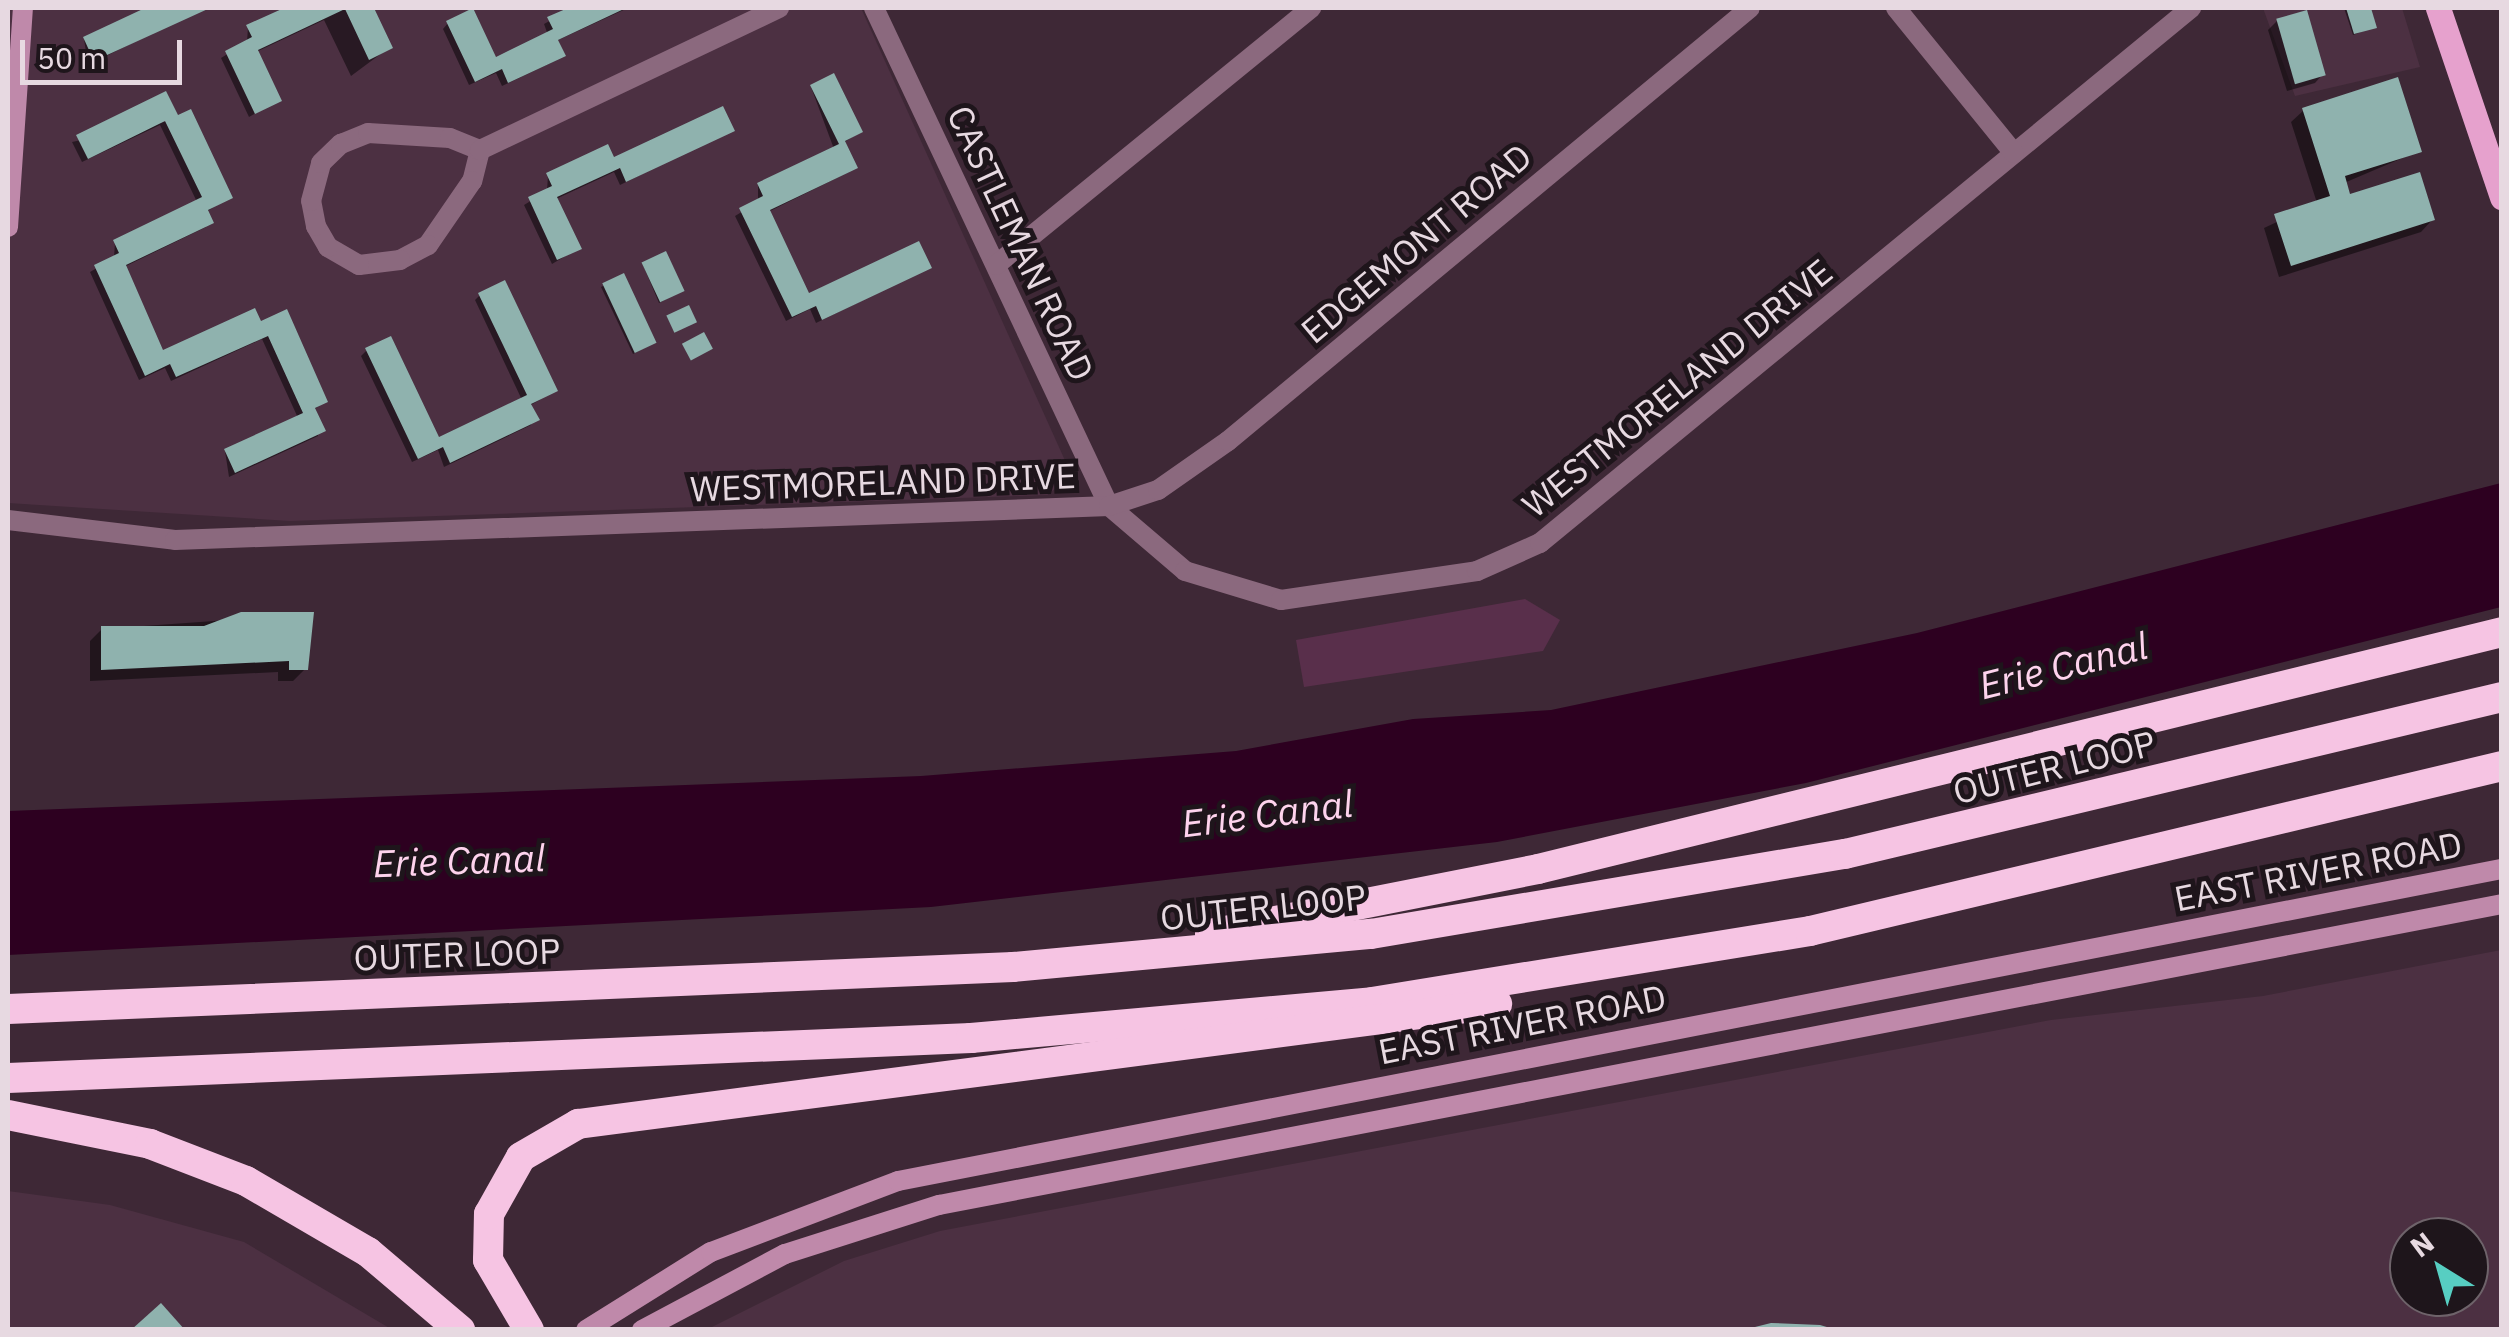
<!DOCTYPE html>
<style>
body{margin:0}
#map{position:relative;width:2509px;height:1337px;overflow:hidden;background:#3e2836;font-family:"IBM Plex Sans",sans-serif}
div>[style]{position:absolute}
.built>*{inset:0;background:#4c3042}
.green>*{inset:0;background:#592f4b}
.water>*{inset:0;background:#2d0020}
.shadow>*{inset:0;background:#0007}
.building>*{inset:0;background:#8fb2ae;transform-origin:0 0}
.street>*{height:20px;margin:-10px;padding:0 10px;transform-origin:10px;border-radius:10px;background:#8b697e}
.secondary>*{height:20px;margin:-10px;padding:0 10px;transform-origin:10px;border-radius:10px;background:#bf89aa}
.primary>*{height:25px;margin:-12.5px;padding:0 12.5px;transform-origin:12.5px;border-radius:12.5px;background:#e6a1cd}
.highway>*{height:30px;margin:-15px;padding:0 15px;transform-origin:15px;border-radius:15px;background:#f6c4e3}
span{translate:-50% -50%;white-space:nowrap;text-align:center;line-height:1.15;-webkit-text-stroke:10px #1e151b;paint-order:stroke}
.street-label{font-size:35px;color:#e7d9e1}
.water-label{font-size:38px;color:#fed3ed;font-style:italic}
.frame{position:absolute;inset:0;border:10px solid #e7d9e1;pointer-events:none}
.north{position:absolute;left:2389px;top:1217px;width:100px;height:100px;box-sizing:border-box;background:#1e151b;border:2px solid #6e636a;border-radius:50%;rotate:323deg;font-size:28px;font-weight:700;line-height:40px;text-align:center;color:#e7d9e1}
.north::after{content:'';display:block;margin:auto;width:35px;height:45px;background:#57cec2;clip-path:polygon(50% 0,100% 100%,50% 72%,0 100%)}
.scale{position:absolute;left:20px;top:40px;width:162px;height:45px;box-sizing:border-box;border:5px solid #e7d9e1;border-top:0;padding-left:12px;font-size:30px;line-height:35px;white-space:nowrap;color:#e7d9e1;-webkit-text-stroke:8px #1e151b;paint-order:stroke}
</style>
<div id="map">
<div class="built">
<div style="clip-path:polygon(8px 8px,861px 8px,1072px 476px,1047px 495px,290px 521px,8px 503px)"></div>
<div style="clip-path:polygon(2263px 8px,2402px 8px,2420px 67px,2295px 96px)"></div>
<div style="clip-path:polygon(evenodd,2501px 950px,2501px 1329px,706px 1330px,844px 1261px,940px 1231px,2051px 1020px,2263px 996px,2501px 950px,2409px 1237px,2469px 1237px,2469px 1297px,2409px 1297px,2409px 1237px)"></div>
<div style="clip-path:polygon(8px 1191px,110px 1205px,244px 1242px,391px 1329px,8px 1330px)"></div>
</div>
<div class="green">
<div style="clip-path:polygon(1525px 599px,1560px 620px,1543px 651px,1304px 687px,1296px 640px)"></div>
</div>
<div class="water">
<div style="clip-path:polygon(2501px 483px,2501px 607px,1806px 783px,1497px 842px,931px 907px,8px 955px,8px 811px,921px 776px,1236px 751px,1413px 719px,1551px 710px,1917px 633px)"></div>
</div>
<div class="shadow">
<div style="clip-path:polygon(151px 8px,203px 8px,88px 65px,84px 39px)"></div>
<div style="clip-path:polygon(290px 8px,371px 8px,390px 47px,351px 76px,324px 20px,256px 52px,279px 100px,249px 117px,221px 58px,247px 42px,248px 27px)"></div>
<div style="clip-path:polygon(573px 8px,628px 8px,556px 41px,557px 60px,502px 86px,496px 73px,469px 85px,443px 29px,448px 23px,495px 60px,548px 35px,544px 24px)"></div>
<div style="clip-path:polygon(2344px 8px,2368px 8px,2374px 27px,2353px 35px)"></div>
<div style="clip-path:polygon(2277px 21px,2323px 74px,2315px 83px,2287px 91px,2268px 30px)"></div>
<div style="clip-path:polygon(811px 87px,860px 132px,843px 143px,849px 172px,768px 212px,808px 296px,929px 268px,816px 323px,810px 309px,786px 321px,735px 216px,758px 202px,758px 185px,834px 149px)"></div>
<div style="clip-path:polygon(2304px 110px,2419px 151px,2344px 183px,2349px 197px,2433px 219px,2421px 232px,2279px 277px,2264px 228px,2317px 203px,2291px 122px)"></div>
<div style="clip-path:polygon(177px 119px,230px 197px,206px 212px,206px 227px,124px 267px,162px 353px,260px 324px,326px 401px,313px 410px,318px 436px,229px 477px,225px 451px,298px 418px,262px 339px,171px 381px,165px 368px,139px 380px,90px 272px,114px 258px,115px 242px,197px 202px,160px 125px,82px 162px,72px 142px)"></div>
<div style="clip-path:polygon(732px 130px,620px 185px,614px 172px,556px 199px,579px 248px,552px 264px,524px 205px,547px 191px,548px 175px)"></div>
<div style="clip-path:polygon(643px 265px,680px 292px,659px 303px)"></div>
<div style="clip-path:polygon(623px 276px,652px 344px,633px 354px,601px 287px)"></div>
<div style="clip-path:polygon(480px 295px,555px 391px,529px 406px,531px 425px,444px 467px,438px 450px,412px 462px,361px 356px,367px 350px,437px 441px,522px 400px,475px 300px)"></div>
<div style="clip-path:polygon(311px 614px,306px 668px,293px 681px,278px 681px,278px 672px,90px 681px,90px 641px,102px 629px)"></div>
</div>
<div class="building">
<div style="clip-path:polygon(145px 8px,210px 8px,94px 61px,83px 37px)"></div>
<div style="clip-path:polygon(284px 8px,374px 8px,393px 48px,369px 60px,345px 9px,275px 42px,258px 50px,282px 101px,255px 114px,225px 51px,252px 37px,246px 25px)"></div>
<div style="clip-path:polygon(473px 8px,496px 57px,553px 29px,547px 17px,568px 8px,626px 8px,558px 40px,566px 56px,508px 83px,502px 69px,475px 82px,446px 21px)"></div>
<div style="clip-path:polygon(2346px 8px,2371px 8px,2377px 28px,2354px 34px)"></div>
<div style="left:2307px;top:10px;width:68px;height:32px;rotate:74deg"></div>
<div style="clip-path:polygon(834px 73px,863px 132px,845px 141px,858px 168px,770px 210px,809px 293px,919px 241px,932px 268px,822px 320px,816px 306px,792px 317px,739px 208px,763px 196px,757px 183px,839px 144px,810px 85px)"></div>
<div style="clip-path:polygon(2398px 77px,2422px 152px,2345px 176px,2350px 194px,2420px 172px,2435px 220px,2291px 266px,2274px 214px,2330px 196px,2302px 108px)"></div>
<div style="clip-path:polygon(166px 91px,178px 115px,191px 109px,233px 198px,208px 210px,214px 223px,126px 265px,163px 350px,255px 308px,261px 321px,287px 309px,328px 402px,315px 408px,326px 431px,235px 473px,224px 449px,303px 413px,268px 336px,176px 377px,170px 364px,145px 376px,94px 265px,119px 253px,113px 240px,202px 197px,165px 121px,88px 159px,76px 135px)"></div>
<div style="clip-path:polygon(723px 106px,735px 131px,626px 182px,620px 168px,557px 197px,582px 249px,557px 260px,528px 197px,552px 186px,546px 173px,608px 144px,614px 157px)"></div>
<div style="left:666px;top:251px;width:44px;height:27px;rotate:65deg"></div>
<div style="left:624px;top:273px;width:77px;height:24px;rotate:65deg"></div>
<div style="clip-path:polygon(505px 280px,558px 391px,531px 404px,540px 420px,450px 463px,443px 447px,418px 459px,365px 348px,391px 336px,439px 437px,527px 395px,478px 293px)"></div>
<div style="left:689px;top:305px;width:19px;height:25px;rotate:65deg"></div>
<div style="left:704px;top:332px;width:19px;height:25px;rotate:62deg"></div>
<div style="clip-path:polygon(241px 612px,314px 612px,308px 670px,289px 670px,289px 661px,101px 670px,101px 626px,204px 626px)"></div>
<div style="clip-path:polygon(161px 1303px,185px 1330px,131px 1330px)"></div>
<div style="clip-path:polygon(1771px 1323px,1820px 1325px,1837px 1330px,1743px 1330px)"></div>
</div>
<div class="street">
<div style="left:874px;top:8px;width:551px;rotate:64.74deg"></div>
<div style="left:1109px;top:506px;width:100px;rotate:40.5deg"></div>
<div style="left:1185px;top:571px;width:100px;rotate:16.8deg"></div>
<div style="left:1281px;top:600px;width:198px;rotate:-8.4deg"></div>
<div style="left:1477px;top:571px;width:69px;rotate:-24deg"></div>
<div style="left:1540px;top:543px;width:843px;rotate:-39.41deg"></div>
<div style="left:1896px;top:8px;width:187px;rotate:50.9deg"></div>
<div style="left:480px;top:150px;width:32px;rotate:104deg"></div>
<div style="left:472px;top:181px;width:78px;rotate:124.5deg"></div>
<div style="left:428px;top:245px;width:32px;rotate:152deg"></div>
<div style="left:400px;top:260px;width:41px;rotate:173deg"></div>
<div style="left:359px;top:265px;width:36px;rotate:-150deg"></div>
<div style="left:328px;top:247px;width:24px;rotate:-120deg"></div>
<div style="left:316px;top:226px;width:25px;rotate:-101deg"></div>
<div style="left:311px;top:201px;width:39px;rotate:-75deg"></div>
<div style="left:321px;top:163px;width:28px;rotate:-44deg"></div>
<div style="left:341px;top:144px;width:29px;rotate:-22deg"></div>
<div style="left:368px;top:133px;width:82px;rotate:3.5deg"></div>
<div style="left:450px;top:138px;width:32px;rotate:22deg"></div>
<div style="left:480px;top:150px;width:331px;rotate:-25.4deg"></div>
<div style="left:996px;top:265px;width:407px;rotate:-39.2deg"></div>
<div style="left:8px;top:520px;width:168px;rotate:6.8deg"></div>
<div style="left:175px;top:540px;width:935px;rotate:-2.08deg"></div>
<div style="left:1109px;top:506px;width:52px;rotate:-18.1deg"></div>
<div style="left:1158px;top:490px;width:85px;rotate:-35deg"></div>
<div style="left:1228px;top:441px;width:678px;rotate:-39.68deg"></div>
</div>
<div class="secondary">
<div style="left:8px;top:227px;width:220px;rotate:-86.1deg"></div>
<div style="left:586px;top:1330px;width:147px;rotate:-32deg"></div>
<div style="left:711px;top:1252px;width:200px;rotate:-20.8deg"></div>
<div style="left:898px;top:1181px;width:1634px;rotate:-11.01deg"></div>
<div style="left:642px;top:1330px;width:162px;rotate:-28deg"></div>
<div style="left:785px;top:1254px;width:162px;rotate:-17.7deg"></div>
<div style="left:939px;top:1205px;width:1592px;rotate:-10.9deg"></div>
</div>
<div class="primary">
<div style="left:2438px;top:8px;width:200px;rotate:71.3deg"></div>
</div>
<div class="highway">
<div style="left:1210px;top:934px;width:334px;rotate:-11.2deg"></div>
<div style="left:1538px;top:869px;width:993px;rotate:-13.81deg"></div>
<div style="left:8px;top:1009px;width:1006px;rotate:-2.39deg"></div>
<div style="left:1013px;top:967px;width:360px;rotate:-5.3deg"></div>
<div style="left:1371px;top:934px;width:481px;rotate:-9.6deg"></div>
<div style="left:1845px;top:854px;width:675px;rotate:-13.44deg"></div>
<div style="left:8px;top:1078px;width:964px;rotate:-2.38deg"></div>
<div style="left:971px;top:1038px;width:403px;rotate:-5.1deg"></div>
<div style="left:1372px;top:1002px;width:444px;rotate:-9.2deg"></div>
<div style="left:1810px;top:931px;width:711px;rotate:-13.41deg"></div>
<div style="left:8px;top:1115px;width:145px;rotate:11.5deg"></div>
<div style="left:150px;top:1144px;width:103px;rotate:21.1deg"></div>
<div style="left:246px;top:1181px;width:141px;rotate:30.2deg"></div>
<div style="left:368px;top:1252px;width:121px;rotate:40.3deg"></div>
<div style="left:529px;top:1330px;width:81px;rotate:-120.4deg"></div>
<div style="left:488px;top:1260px;width:46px;rotate:-88.8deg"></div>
<div style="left:489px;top:1214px;width:65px;rotate:-60.7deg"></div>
<div style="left:521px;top:1157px;width:66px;rotate:-30.1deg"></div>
<div style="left:578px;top:1124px;width:927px;rotate:-7.44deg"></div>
</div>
<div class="street-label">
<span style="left:1021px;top:243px;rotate:65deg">CASTLEMAN ROAD</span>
<span style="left:1416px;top:243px;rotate:-40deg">EDGEMONT ROAD</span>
<span style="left:1677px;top:388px;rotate:-39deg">WESTMORELAND DRIVE</span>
<span style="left:883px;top:482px;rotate:-2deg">WESTMORELAND DRIVE</span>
<span style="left:2054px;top:767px;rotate:-14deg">OUTER LOOP</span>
<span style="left:2318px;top:871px;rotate:-11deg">EAST RIVER ROAD</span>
<span style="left:1263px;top:907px;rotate:-6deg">OUTER LOOP</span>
<span style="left:457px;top:954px;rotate:-2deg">OUTER LOOP</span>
<span style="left:1522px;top:1024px;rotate:-11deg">EAST RIVER ROAD</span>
</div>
<div class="water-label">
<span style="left:2063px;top:665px;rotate:-14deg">Erie Canal</span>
<span style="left:1267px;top:813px;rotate:-7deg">Erie Canal</span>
<span style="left:459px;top:860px;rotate:-2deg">Erie Canal</span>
</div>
<div class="frame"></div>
<div class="north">N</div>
<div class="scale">50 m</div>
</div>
